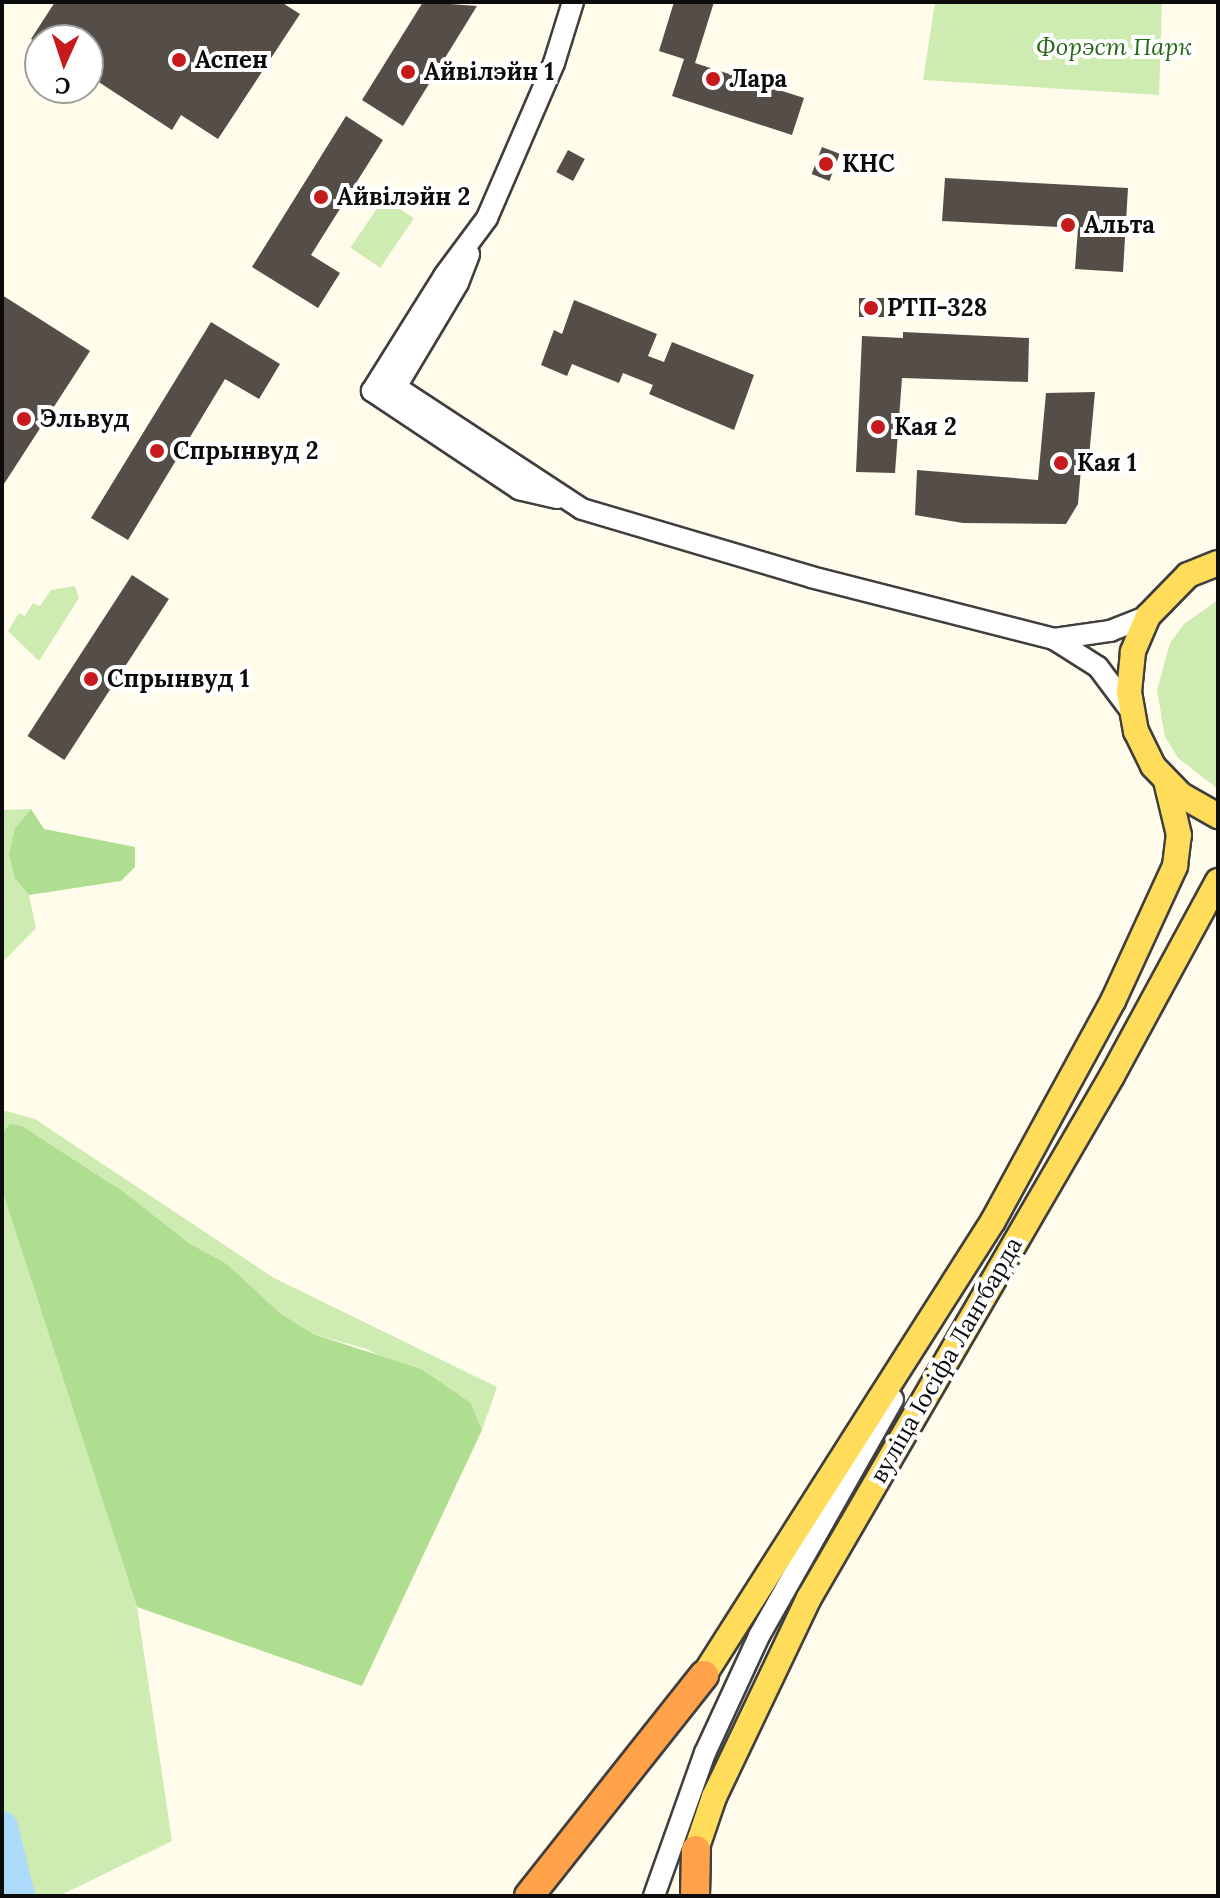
<!DOCTYPE html>
<meta charset="utf-8">
<style>
body{margin:0}
#map{position:relative;width:1220px;height:1898px;overflow:hidden;background:#fffceb;font-family:Lora,serif}
div>[style]{position:absolute}
.green>*{inset:0;background:#ceecb2;transform-origin:0 0}
.forest>*{inset:0;background:#b0de90}
.river>*{height:32px;margin:-16px;padding:0 16px;transform-origin:16px;border-radius:16px;background:#abdafb}
.building>*{inset:0;background:#554d47;transform-origin:0 0}
.roads{filter:drop-shadow(2px 0 #3f3f3f) drop-shadow(-2px 0 #3f3f3f) drop-shadow(0 2px #3f3f3f) drop-shadow(0 -2px #3f3f3f)}
.minor>*{height:20px;margin:-10px;padding:0 10px;transform-origin:10px;border-radius:10px;background:#fff}
.major>*{height:24px;margin:-12px;padding:0 12px;transform-origin:12px;border-radius:12px;background:#ffdd5b}
.highway>*{height:28px;margin:-14px;padding:0 14px;transform-origin:14px;border-radius:14px;background:#ffa249}
.dots>*{width:22px;height:22px;translate:-50% -50%;box-sizing:border-box;border:4px solid #fff;border-radius:50%}
span{translate:-50% -50%;white-space:nowrap;text-align:center;line-height:1.15;-webkit-text-stroke:8px #fff;paint-order:stroke}
.park-label{font-size:24px;color:#266818;font-style:italic}
.poi-label{font-size:24px;color:#0c0c0c;font-weight:700}
.left{translate:0 -50%;text-align:left}
.street-label{font-size:24px;color:#0c0c0c}
.frame{position:absolute;inset:0;border:4px solid #0c0c0c;pointer-events:none}
.north{position:absolute;left:24px;top:24px;width:80px;height:80px;box-sizing:border-box;background:#fff;border:2px solid #9e9e9e;border-radius:50%;rotate:183deg;font-size:22px;font-weight:700;line-height:32px;text-align:center;color:#0c0c0c}
.north::after{content:'';display:block;margin:auto;width:28px;height:36px;background:#c61a1c;clip-path:polygon(50% 0,100% 100%,50% 72%,0 100%)}
</style>
<div id="map">
<div class="green">
<div style="clip-path:polygon(935px 2px,1162px 2px,1159px 95px,923px 80px)"></div>
<div style="left:384px;top:198px;width:36px;height:60px;rotate:34deg"></div>
<div style="clip-path:polygon(75px 586px,79px 598px,39px 661px,8px 631px,19px 613px,25px 616px,33px 603px,40px 606px,51px 590px)"></div>
<div style="clip-path:polygon(1218px 600px,1218px 789px,1178px 758px,1165px 737px,1157px 690px,1170px 643px,1184px 624px)"></div>
<div style="clip-path:polygon(31px 809px,15px 828px,15px 879px,29px 895px,36px 928px,2px 963px,2px 810px)"></div>
<div style="clip-path:polygon(2px 1110px,35px 1119px,274px 1278px,497px 1387px,482px 1430px,471px 1403px,367px 1349px,313px 1334px,280px 1313px,227px 1264px,189px 1243px,124px 1192px,22px 1126px,2px 1146px)"></div>
<div style="clip-path:polygon(2px 1190px,137px 1607px,172px 1841px,59px 1896px,2px 1896px)"></div>
</div>
<div class="forest">
<div style="clip-path:polygon(31px 809px,44px 829px,135px 847px,135px 867px,121px 881px,29px 895px,15px 879px,9px 854px,15px 828px)"></div>
<div style="clip-path:polygon(10px 1124px,22px 1126px,124px 1192px,189px 1243px,227px 1264px,280px 1313px,313px 1334px,421px 1369px,471px 1403px,482px 1430px,362px 1686px,137px 1607px,2px 1190px,3px 1132px)"></div>
</div>
<div class="river">
<div style="left:2px;top:1827px;width:71px;rotate:76.2deg"></div>
</div>
<div class="building">
<div style="clip-path:polygon(55px 2px,281px 2px,300px 14px,218px 139px,181px 115px,172px 130px,88px 75px,88px 40px,40px 40px,40px 44px,31px 39px)"></div>
<div style="clip-path:polygon(423px 2px,477px 6px,403px 126px,362px 100px)"></div>
<div style="clip-path:polygon(674px 2px,714px 2px,695px 63px,804px 98px,792px 135px,672px 96px,684px 59px,659px 51px)"></div>
<div style="clip-path:polygon(346px 116px,383px 140px,311px 255px,340px 273px,318px 308px,252px 267px)"></div>
<div style="left:822px;top:147px;width:19px;height:29px;rotate:21deg"></div>
<div style="left:568px;top:150px;width:19px;height:25px;rotate:28deg"></div>
<div style="clip-path:polygon(945px 178px,1128px 188px,1123px 272px,1075px 269px,1078px 228px,942px 221px)"></div>
<div style="clip-path:polygon(2px 295px,90px 351px,2px 487px)"></div>
<div style="left:859px;top:298px;width:25px;height:19px"></div>
<div style="clip-path:polygon(574px 300px,657px 334px,648px 356px,664px 362px,672px 342px,754px 375px,734px 430px,649px 394px,653px 385px,623px 373px,619px 383px,572px 364px,567px 376px,541px 365px,554px 330px,562px 334px)"></div>
<div style="clip-path:polygon(211px 322px,280px 364px,259px 399px,225px 379px,128px 540px,91px 518px)"></div>
<div style="clip-path:polygon(903px 332px,1029px 338px,1028px 382px,902px 378px,895px 473px,856px 472px,862px 336px,903px 338px)"></div>
<div style="clip-path:polygon(1095px 392px,1089px 457px,1082px 457px,1078px 504px,1066px 524px,963px 523px,915px 515px,917px 470px,1038px 480px,1046px 393px)"></div>
<div style="left:132px;top:575px;width:44px;height:192px;rotate:33deg"></div>
</div>
<div class="roads">
<div class="minor">
<div style="left:381px;top:377px;width:240px;rotate:33.3deg"></div>
<div style="left:582px;top:509px;width:239px;rotate:16.5deg"></div>
<div style="left:811px;top:577px;width:251px;rotate:14.3deg"></div>
<div style="left:1054px;top:639px;width:52px;rotate:32.5deg"></div>
<div style="left:1098px;top:667px;width:55px;rotate:53.1deg"></div>
<div style="left:390px;top:397px;width:133px;rotate:-59.2deg"></div>
<div style="left:458px;top:283px;width:31px;rotate:-69deg"></div>
<div style="left:557px;top:498px;width:39px;rotate:-167deg"></div>
<div style="left:519px;top:489px;width:177px;rotate:-146.3deg"></div>
<div style="left:372px;top:391px;width:136px;rotate:-57.9deg"></div>
<div style="left:444px;top:276px;width:72px;rotate:-53.4deg"></div>
<div style="left:487px;top:218px;width:169px;rotate:-66.6deg"></div>
<div style="left:554px;top:63px;width:64px;rotate:-72.7deg"></div>
<div style="left:1054px;top:639px;width:57px;rotate:-8.1deg"></div>
<div style="left:1110px;top:631px;width:41px;rotate:-21.5deg"></div>
<div style="left:654px;top:1896px;width:152px;rotate:-70.4deg"></div>
<div style="left:705px;top:1753px;width:129px;rotate:-65.2deg"></div>
<div style="left:759px;top:1636px;width:272px;rotate:-60.5deg"></div>
</div>
<div class="major">
<div style="left:1218px;top:563px;width:32px;rotate:158deg"></div>
<div style="left:1188px;top:575px;width:57px;rotate:134.3deg"></div>
<div style="left:1148px;top:616px;width:39px;rotate:113deg"></div>
<div style="left:1133px;top:652px;width:40px;rotate:95.7deg"></div>
<div style="left:1129px;top:692px;width:40px;rotate:80deg"></div>
<div style="left:1136px;top:731px;width:39px;rotate:64deg"></div>
<div style="left:1153px;top:766px;width:40px;rotate:46deg"></div>
<div style="left:1181px;top:795px;width:43px;rotate:29.6deg"></div>
<div style="left:704px;top:1675px;width:538px;rotate:-57.52deg"></div>
<div style="left:993px;top:1221px;width:251px;rotate:-61.4deg"></div>
<div style="left:1113px;top:1001px;width:149px;rotate:-65.3deg"></div>
<div style="left:1175px;top:866px;width:31px;rotate:-83deg"></div>
<div style="left:1179px;top:835px;width:56px;rotate:-103.5deg"></div>
<div style="left:696px;top:1850px;width:56px;rotate:-71.2deg"></div>
<div style="left:714px;top:1797px;width:221px;rotate:-64.5deg"></div>
<div style="left:809px;top:1598px;width:604px;rotate:-59.87deg"></div>
<div style="left:1112px;top:1076px;width:222px;rotate:-61.5deg"></div>
</div>
<div class="highway">
<div style="left:529px;top:1896px;width:282px;rotate:-51.6deg"></div>
<div style="left:695px;top:1896px;width:46px;rotate:-88.8deg"></div>
</div>
</div>
<div class="dots">
<div style="left:179px;top:60px;background:#c61a1c"></div>
<div style="left:408px;top:72px;background:#c61a1c"></div>
<div style="left:713px;top:79px;background:#c61a1c"></div>
<div style="left:826px;top:164px;background:#c61a1c"></div>
<div style="left:321px;top:197px;background:#c61a1c"></div>
<div style="left:1068px;top:225px;background:#c61a1c"></div>
<div style="left:871px;top:308px;background:#c61a1c"></div>
<div style="left:24px;top:419px;background:#c61a1c"></div>
<div style="left:878px;top:427px;background:#c61a1c"></div>
<div style="left:157px;top:451px;background:#c61a1c"></div>
<div style="left:1061px;top:463px;background:#c61a1c"></div>
<div style="left:91px;top:679px;background:#c61a1c"></div>
</div>
<div class="park-label">
<span style="left:1114px;top:47px">Форэст Парк</span>
</div>
<div class="poi-label">
<span class="left" style="left:195px;top:60px">Аспен</span>
<span class="left" style="left:424px;top:72px">Айвілэйн 1</span>
<span class="left" style="left:729px;top:79px">Лара</span>
<span class="left" style="left:842px;top:164px">КНС</span>
<span class="left" style="left:337px;top:197px">Айвілэйн 2</span>
<span class="left" style="left:1084px;top:225px">Альта</span>
<span class="left" style="left:887px;top:308px">РТП-328</span>
<span class="left" style="left:40px;top:419px">Эльвуд</span>
<span class="left" style="left:894px;top:427px">Кая 2</span>
<span class="left" style="left:173px;top:451px">Спрынвуд 2</span>
<span class="left" style="left:1077px;top:463px">Кая 1</span>
<span class="left" style="left:107px;top:679px">Спрынвуд 1</span>
</div>
<div class="street-label">
<span style="left:946px;top:1360px;rotate:-60deg">вуліца Іосіфа Лангбарда</span>
</div>
<div class="frame"></div>
<div class="north">С</div>
</div>
